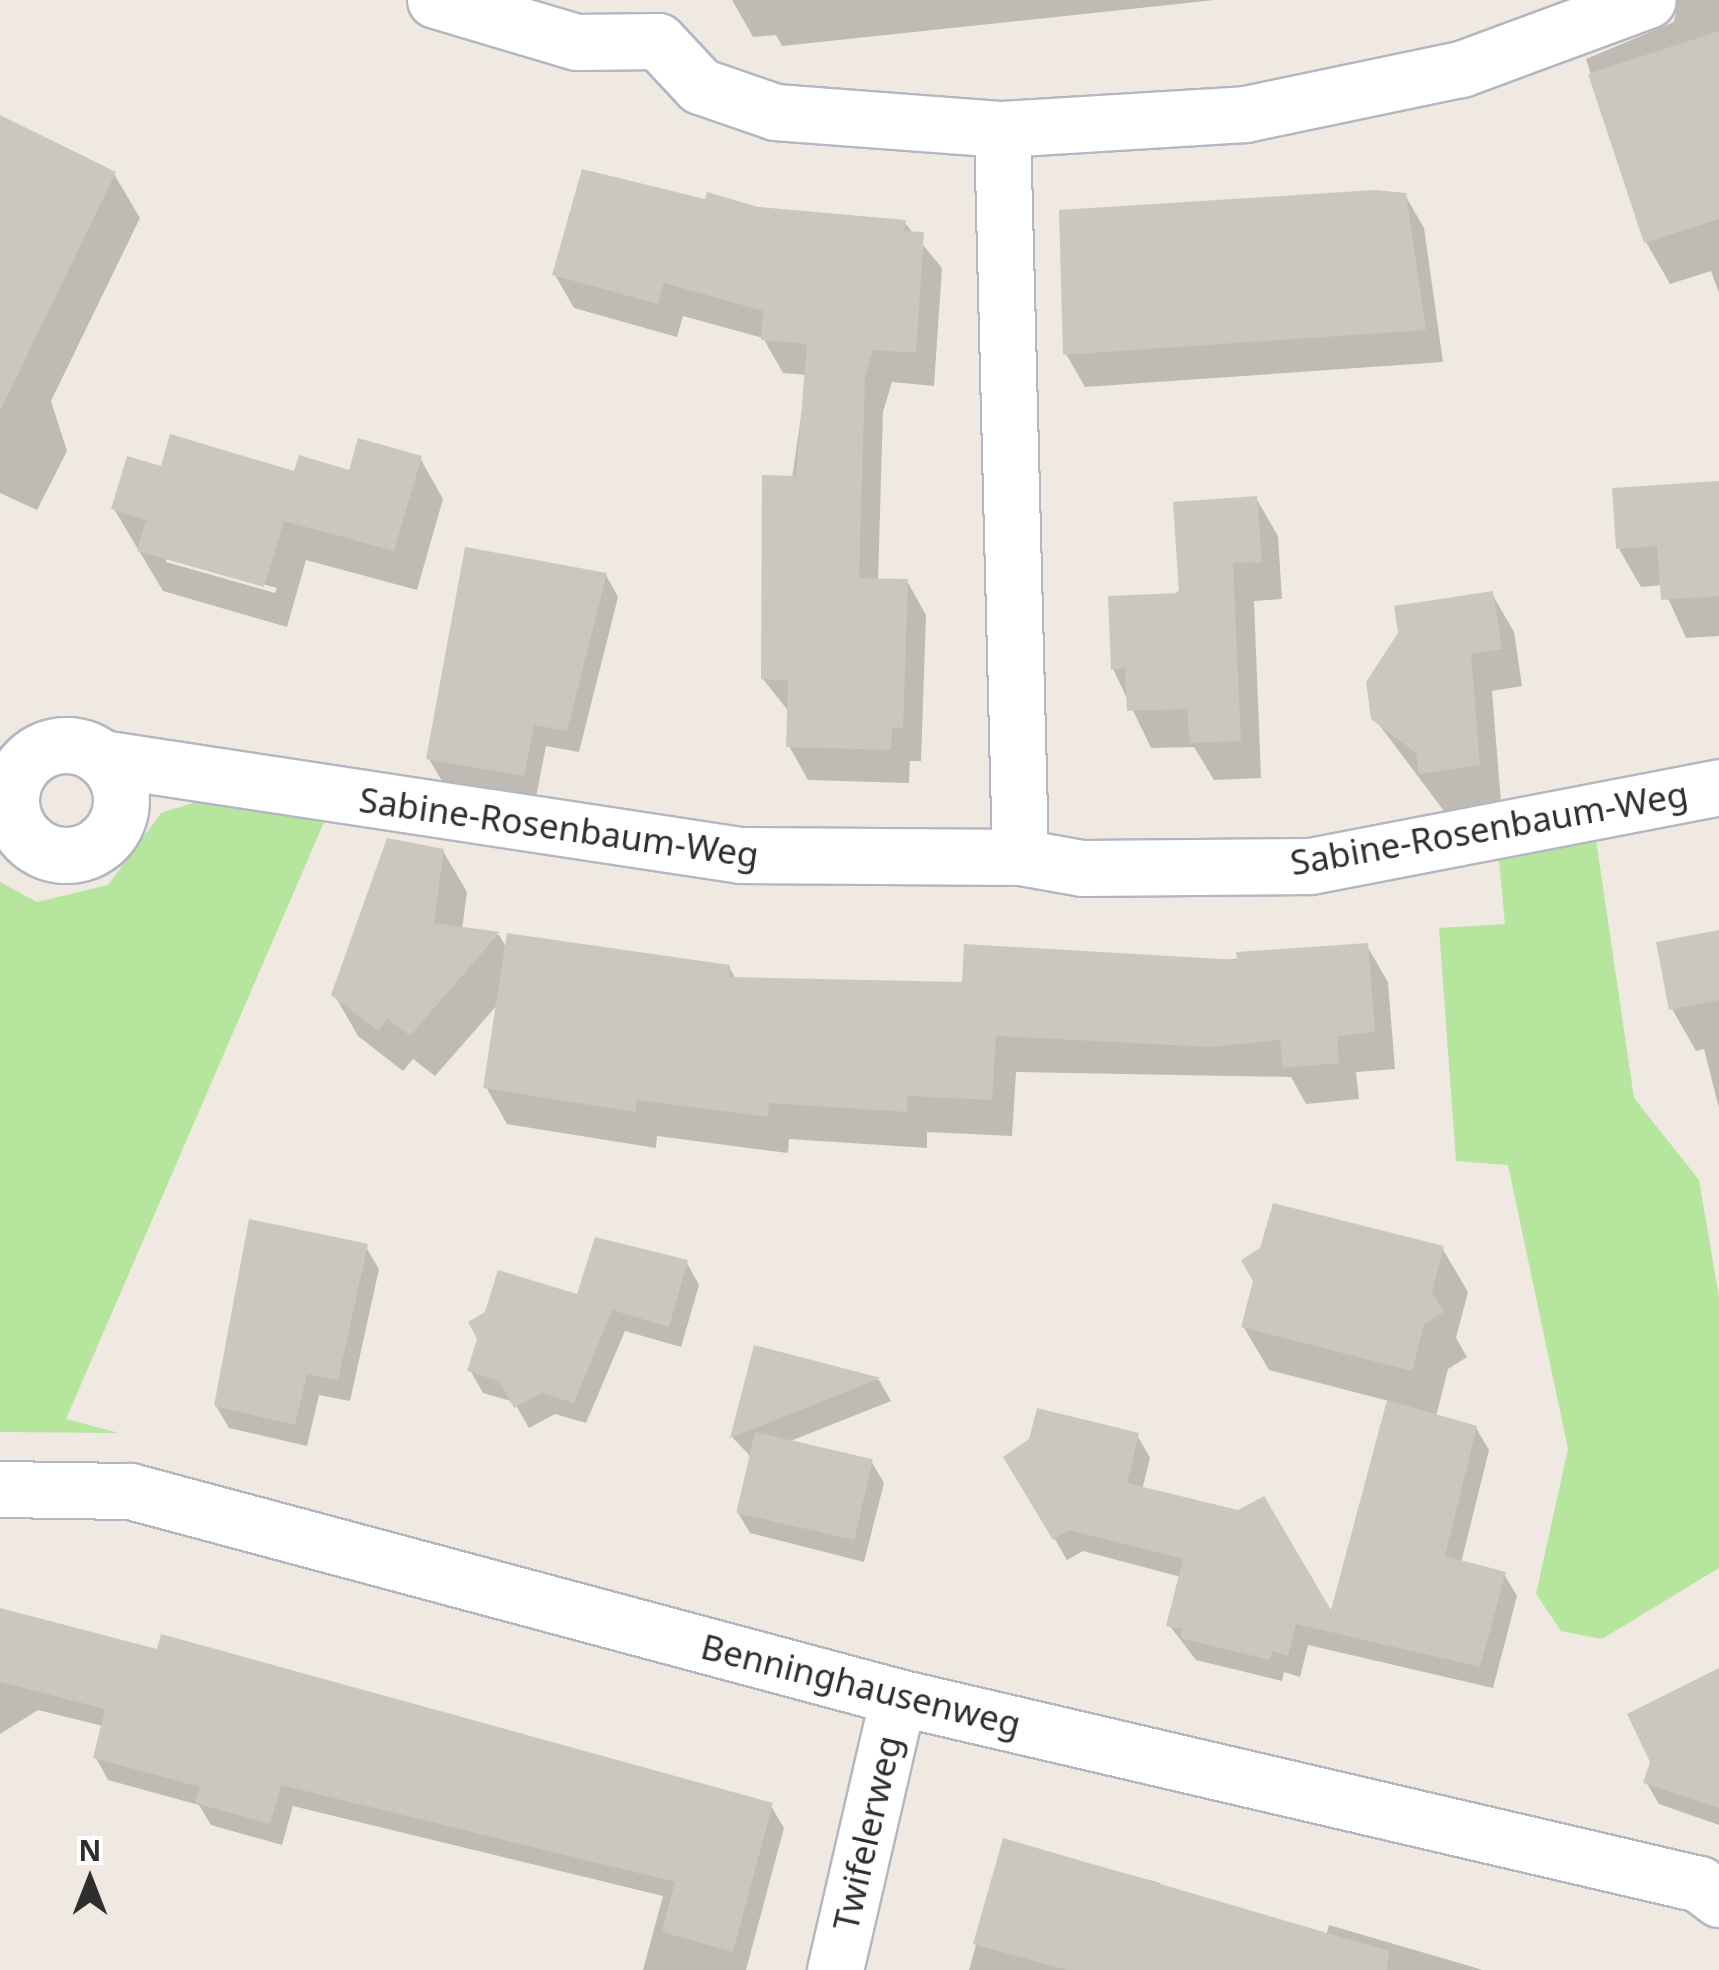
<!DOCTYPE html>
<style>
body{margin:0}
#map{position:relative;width:1719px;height:1970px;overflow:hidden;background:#efe9e1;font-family:"Noto Sans",sans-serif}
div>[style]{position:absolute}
.green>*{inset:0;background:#b6e59e}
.shadow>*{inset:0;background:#0003}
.building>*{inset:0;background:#cbc7bf;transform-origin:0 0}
.roads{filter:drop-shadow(2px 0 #b4b7c1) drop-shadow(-2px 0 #b4b7c1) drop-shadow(0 2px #b4b7c1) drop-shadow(0 -2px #b4b7c1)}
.street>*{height:55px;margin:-27.5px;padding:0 27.5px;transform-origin:27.5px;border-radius:27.5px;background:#fff}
.street>.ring{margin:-27.5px;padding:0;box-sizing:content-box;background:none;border:55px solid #fff;border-radius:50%}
span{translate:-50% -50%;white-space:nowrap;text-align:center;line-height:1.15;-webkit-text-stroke:10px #fff;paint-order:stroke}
.street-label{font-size:35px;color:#2e2e2e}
.north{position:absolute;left:40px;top:1830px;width:100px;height:100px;-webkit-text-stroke:8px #fff;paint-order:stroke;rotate:0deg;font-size:28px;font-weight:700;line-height:40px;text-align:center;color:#2e2e2e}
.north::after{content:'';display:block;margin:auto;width:35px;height:45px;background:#2e2e2e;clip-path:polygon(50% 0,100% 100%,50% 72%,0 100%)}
</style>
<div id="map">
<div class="green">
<div style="clip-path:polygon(218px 795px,328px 813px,66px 1419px,119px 1433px,0 1432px,0 882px,37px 902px,108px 885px,161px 813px)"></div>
<div style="clip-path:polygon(1594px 826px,1634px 1098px,1699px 1180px,1719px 1297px,1719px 1568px,1602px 1639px,1561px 1631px,1536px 1594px,1568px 1449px,1508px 1165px,1456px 1161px,1439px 928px,1505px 924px,1499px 861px,1532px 839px)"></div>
</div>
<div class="shadow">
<div style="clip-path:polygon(732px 0,1215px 0,782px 46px,776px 35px,753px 37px)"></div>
<div style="clip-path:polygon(1563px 0,1719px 0,1719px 293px,1711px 271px,1670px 284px,1646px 242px,1586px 59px,1674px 22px,1676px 11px,1590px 39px)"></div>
<div style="clip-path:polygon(0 118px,114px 174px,140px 218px,51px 401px,67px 451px,37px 510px,0 493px)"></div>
<div style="clip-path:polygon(1405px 195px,1424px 228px,1443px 362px,1085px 387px,1066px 354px)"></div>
<div style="clip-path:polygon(706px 202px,904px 222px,942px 268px,934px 386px,892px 382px,883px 412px,878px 581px,907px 581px,926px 615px,921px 761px,910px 761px,909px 783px,808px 780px,789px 746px,790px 713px,763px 679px,807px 375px,783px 373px,763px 338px,683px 316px,677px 337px,574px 308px,555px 275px)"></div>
<div style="clip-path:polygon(evenodd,420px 458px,443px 499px,417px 590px,306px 560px,287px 627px,163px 591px,114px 509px,163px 469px,351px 473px,420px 458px,166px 557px,277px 588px,275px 593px,166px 562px,166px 557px)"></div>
<div style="clip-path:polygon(1719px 484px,1719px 636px,1686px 638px,1662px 585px,1641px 587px,1619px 549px)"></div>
<div style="clip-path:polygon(1256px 498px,1278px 536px,1282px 599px,1254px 601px,1261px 778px,1214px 780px,1194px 747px,1151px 748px,1113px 669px)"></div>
<div style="clip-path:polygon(606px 575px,618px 597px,579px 752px,546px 746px,536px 797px,442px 781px,429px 759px)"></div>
<div style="clip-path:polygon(1492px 594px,1514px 632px,1522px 686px,1492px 691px,1501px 803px,1444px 811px,1374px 718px)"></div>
<div style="clip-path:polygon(443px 851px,467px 892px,462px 930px,499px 935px,507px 949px,729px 967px,736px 979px,964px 985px,1367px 946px,1388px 982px,1395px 1069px,1356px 1072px,1359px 1099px,1306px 1104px,1291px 1077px,1016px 1072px,1012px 1136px,927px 1132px,927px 1148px,789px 1139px,788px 1153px,657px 1136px,656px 1148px,507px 1124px,486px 1087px,499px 1003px,435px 1076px,413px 1059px,403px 1071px,358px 1036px,334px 994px)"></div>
<div style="clip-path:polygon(1719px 933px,1719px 1108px,1704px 1049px,1696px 1051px,1672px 1009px)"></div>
<div style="clip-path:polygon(366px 1247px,379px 1269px,350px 1401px,319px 1395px,307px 1446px,229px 1428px,216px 1406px)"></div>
<div style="clip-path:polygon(1442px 1248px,1468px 1292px,1456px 1338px,1467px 1357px,1448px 1369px,1436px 1417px,1476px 1428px,1489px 1450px,1461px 1563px,1504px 1574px,1517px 1596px,1493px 1688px,1308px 1645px,1300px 1677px,1284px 1672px,1282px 1681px,1196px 1660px,1169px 1625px,1181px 1577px,1083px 1551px,1067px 1560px,1006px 1457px,1137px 1435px,1150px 1458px,1142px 1490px,1332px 1616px,1389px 1401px,1269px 1370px,1243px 1326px)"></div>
<div style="clip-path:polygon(687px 1263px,699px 1285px,681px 1347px,625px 1331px,586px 1423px,555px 1414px,529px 1428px,514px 1402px,483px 1393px,470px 1370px,579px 1297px)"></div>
<div style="clip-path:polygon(756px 1348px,879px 1380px,891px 1401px,788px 1442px,871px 1461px,884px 1483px,864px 1562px,750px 1533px,737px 1511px,751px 1457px,733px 1438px)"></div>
<div style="clip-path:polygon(0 1610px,771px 1806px,784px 1828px,746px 1970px,643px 1970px,663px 1896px,293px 1806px,282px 1845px,211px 1825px,199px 1805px,108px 1780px,96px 1758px,103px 1726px,38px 1710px,0 1734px)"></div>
<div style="clip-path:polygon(1719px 1670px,1719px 1825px,1659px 1804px,1646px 1782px)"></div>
<div style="clip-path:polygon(1005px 1841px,1160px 1883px,1167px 1894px,1326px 1936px,1329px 1925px,1483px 1970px,969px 1970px)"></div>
</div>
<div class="building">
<div style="clip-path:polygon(1719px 31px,1719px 219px,1644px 243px,1588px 74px)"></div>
<div style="clip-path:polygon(0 115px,116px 172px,0 411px)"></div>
<div style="clip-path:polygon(582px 169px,705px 199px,707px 192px,758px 207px,906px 220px,904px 231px,924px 232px,916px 353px,873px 350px,865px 377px,859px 578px,908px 579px,903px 728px,892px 728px,891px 750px,786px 747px,788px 681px,761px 679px,762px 475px,796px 476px,807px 344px,761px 340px,763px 311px,664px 283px,658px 304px,552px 275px)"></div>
<div style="clip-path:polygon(1375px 190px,1406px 193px,1426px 330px,1063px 355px,1059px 210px)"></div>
<div style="clip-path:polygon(170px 434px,294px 471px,299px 455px,349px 470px,358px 438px,422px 456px,394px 551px,284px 521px,264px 587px,137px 551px,146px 520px,111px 509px,127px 456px,161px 466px)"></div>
<div style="clip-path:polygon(1719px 481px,1719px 596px,1661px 600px,1657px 546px,1616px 549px,1612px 488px)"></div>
<div style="clip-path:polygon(1257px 496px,1262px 562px,1233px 563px,1241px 741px,1190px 743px,1187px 709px,1127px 711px,1125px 668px,1111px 670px,1108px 596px,1179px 593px,1173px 502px)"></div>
<div style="clip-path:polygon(465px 547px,607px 573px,567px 731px,534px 725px,524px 776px,426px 759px)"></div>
<div style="clip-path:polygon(1493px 591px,1502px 649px,1471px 654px,1480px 765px,1419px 774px,1416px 753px,1371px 719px,1366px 682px,1398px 633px,1394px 606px)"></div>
<div style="clip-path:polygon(387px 838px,444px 849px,434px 923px,500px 932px,410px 1036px,388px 1019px,378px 1031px,331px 995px)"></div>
<div style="clip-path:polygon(1719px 930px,1719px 1000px,1669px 1010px,1656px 942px)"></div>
<div style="clip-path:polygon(507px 933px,730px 965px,729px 977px,962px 982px,964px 944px,1237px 960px,1236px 952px,1368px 943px,1375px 1032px,1337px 1036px,1339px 1063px,1283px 1068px,1280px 1040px,1210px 1047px,996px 1036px,992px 1100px,907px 1096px,907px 1112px,769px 1103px,768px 1117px,637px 1100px,635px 1112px,483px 1088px)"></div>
<div style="clip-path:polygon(1273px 1203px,1444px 1246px,1432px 1292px,1444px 1312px,1424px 1324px,1412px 1371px,1241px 1327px,1253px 1281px,1241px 1260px,1260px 1248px)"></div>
<div style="clip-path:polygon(249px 1219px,368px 1244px,338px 1380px,307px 1374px,295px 1425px,214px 1406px)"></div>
<div style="clip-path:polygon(595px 1237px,688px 1260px,669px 1327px,612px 1310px,574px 1403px,542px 1393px,514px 1408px,499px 1381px,467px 1371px,477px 1339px,468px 1322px,485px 1312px,498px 1270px,577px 1294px)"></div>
<div style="clip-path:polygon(754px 1345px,881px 1378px,730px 1438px)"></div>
<div style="clip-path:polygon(1387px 1400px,1477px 1426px,1445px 1556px,1506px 1572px,1480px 1667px,1296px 1624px,1288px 1656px,1272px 1651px,1270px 1660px,1180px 1638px,1183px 1629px,1166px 1626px,1183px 1559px,1069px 1530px,1053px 1540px,1003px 1457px,1029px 1439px,1037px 1408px,1139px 1433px,1127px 1483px,1238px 1510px,1264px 1496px,1331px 1610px)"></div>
<div style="left:755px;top:1432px;width:121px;height:83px;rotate:13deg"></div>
<div style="clip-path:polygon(0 1608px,157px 1649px,161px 1634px,773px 1803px,733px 1952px,662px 1932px,675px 1882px,281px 1785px,270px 1824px,195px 1803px,200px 1787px,93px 1758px,105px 1709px,0 1682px)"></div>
<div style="clip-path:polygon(1719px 1668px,1719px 1808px,1643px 1783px,1650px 1762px,1627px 1714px)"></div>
<div style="clip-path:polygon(1003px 1838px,1389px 1951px,1387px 1970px,1067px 1970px,973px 1944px)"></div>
</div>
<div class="roads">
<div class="street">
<div style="left:435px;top:0;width:148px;rotate:16.5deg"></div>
<div style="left:577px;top:42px;width:81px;rotate:-0.7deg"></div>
<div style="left:658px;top:41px;width:62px;rotate:47deg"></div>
<div style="left:700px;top:86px;width:79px;rotate:19.1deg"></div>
<div style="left:775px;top:112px;width:228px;rotate:4.3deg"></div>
<div style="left:1002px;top:129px;width:243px;rotate:-3.5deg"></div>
<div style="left:1245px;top:114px;width:221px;rotate:-11.8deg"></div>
<div style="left:1461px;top:69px;width:199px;rotate:-20.3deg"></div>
<div style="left:1002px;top:129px;width:728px;rotate:88.58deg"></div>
<div class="ring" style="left:11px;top:745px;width:55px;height:55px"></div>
<div style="left:101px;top:758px;width:646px;rotate:8.63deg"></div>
<div style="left:740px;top:855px;width:280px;rotate:0.4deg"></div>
<div style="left:1020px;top:857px;width:63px;rotate:10.1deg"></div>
<div style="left:1082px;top:868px;width:228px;rotate:-0.5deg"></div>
<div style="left:1310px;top:866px;width:417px;rotate:-10.9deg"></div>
<div style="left:0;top:1489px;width:130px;rotate:0.9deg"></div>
<div style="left:130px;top:1491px;width:795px;rotate:15.01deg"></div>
<div style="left:898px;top:1697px;width:823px;rotate:13.14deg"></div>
<div style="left:1699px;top:1884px;width:25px;rotate:37deg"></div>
<div style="left:835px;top:1970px;width:280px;rotate:-77deg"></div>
</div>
</div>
<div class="street-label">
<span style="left:559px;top:827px;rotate:8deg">Sabine-Rosenbaum-Weg</span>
<span style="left:1489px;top:828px;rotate:-10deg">Sabine-Rosenbaum-Weg</span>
<span style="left:861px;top:1685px;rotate:14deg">Benninghausenweg</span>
<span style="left:867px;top:1833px;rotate:-77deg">Twifelerweg</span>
</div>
<div class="north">N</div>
</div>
